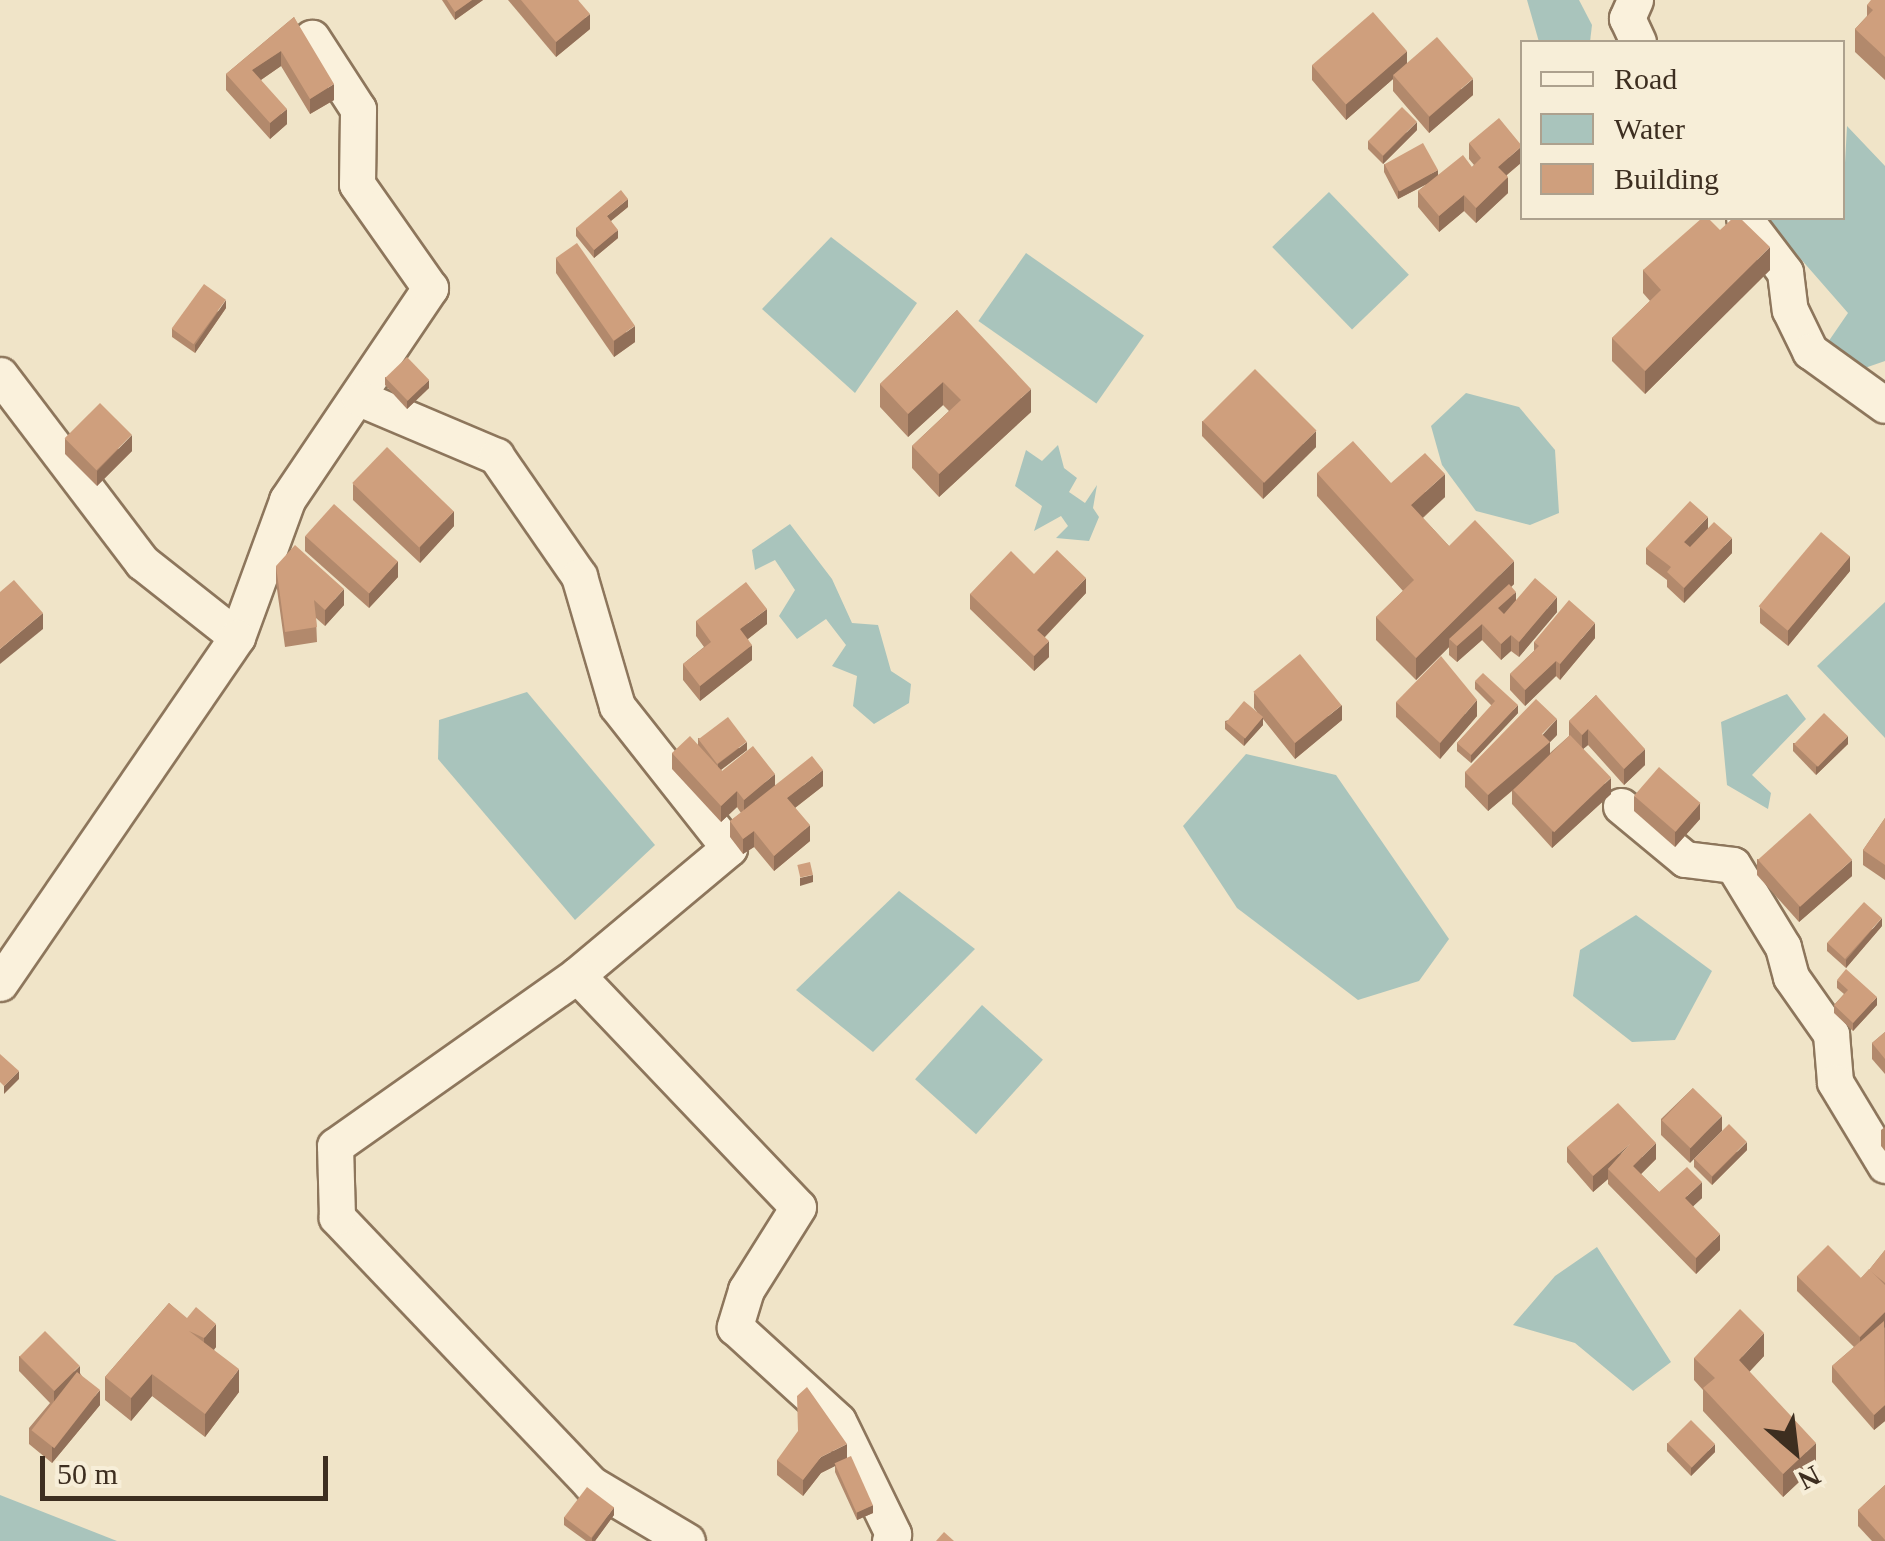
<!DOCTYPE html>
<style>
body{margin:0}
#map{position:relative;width:1885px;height:1541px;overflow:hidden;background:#f0e4c8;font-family:"Times New Roman",serif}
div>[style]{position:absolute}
.water>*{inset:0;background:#a9c4bc;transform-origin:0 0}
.roads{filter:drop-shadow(2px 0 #8d765c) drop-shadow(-2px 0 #8d765c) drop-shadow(0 2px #8d765c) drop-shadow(0 -2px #8d765c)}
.minor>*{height:35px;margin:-17.5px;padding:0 17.5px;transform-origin:17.5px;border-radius:17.5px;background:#faf1dc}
.wall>*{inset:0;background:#b2896c}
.shaded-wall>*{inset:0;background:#916f58}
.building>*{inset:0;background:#cf9f7d;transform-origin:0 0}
span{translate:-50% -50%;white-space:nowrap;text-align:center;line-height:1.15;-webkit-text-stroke:9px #f7eed8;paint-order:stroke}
.legend{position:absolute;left:1520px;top:40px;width:325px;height:180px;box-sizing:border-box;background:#f7eed8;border:2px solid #ada18e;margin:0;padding:12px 18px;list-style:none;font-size:30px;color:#3d2e20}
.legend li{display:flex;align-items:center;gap:20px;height:50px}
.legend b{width:50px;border:2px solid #ada18e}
.north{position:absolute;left:1745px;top:1401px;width:100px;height:100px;-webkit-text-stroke:8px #f7eed8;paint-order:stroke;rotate:152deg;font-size:28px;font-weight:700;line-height:40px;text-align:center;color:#3d2e20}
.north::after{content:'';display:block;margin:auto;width:35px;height:45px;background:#3d2e20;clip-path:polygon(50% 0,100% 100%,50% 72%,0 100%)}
.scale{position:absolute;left:40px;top:1456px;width:288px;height:45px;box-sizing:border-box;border:5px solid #3d2e20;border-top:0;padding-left:12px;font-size:30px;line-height:35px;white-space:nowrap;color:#3d2e20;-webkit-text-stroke:8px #f7eed8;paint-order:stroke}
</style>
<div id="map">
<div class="water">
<div style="clip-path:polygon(1527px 0,1579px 0,1592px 25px,1590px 42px,1539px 42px)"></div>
<div style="clip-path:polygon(1847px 126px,1885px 166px,1885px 361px,1859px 370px,1826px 345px,1848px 313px,1765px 218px,1842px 218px)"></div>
<div style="left:1329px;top:192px;width:115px;height:79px;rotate:46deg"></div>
<div style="clip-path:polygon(831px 237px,917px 303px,855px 393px,762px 309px)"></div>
<div style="left:1026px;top:253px;width:144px;height:83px;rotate:35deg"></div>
<div style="clip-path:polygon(1466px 393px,1519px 407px,1555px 450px,1559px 513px,1530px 525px,1476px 511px,1442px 465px,1431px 426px)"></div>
<div style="clip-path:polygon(1058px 445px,1064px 468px,1077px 478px,1069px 492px,1085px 503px,1097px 485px,1093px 508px,1099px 517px,1089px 541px,1056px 538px,1068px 526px,1061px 516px,1034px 531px,1042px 506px,1015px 486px,1026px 450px,1042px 461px)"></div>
<div style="clip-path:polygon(790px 524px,832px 579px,852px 623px,878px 625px,891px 671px,911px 684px,909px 703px,874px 724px,853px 706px,857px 676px,832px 666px,846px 645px,826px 619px,797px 639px,779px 616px,795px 590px,775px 560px,755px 570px,752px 550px)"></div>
<div style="clip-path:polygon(1885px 602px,1885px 738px,1817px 666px)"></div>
<div style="clip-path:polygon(527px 692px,655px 845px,575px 920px,438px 759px,439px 720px)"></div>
<div style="clip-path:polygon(1787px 694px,1806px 719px,1752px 775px,1771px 793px,1768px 809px,1727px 785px,1721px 722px)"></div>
<div style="clip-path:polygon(1246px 754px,1336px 775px,1449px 939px,1419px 981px,1358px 1000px,1237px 908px,1183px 826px)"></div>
<div style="clip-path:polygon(899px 891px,975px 949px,873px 1052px,796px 990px)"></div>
<div style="clip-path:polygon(1636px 915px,1712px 971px,1675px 1040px,1632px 1042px,1573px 996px,1580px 950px)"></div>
<div style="left:982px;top:1005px;width:82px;height:100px;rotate:42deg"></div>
<div style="clip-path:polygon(1597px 1247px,1671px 1362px,1633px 1391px,1575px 1343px,1513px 1325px,1555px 1276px)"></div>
<div style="clip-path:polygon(0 1495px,117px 1541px,0 1541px)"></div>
</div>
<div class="roads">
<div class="minor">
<div style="left:1635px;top:0;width:20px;rotate:114deg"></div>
<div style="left:1627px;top:18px;width:26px;rotate:65deg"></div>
<div style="left:1744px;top:218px;width:68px;rotate:52.8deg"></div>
<div style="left:1785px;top:272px;width:38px;rotate:83deg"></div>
<div style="left:1790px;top:310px;width:46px;rotate:64deg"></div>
<div style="left:1810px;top:351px;width:92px;rotate:35.8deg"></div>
<div style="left:0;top:375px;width:235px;rotate:52.8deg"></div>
<div style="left:142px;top:562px;width:121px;rotate:38.3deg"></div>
<div style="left:237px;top:637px;width:146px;rotate:-69.9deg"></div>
<div style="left:287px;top:500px;width:256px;rotate:-56deg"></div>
<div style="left:430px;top:288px;width:127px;rotate:-125.1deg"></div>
<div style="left:357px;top:184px;width:75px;rotate:-89.2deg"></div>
<div style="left:358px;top:109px;width:85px;rotate:-122.9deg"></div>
<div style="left:359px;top:398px;width:149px;rotate:22.9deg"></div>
<div style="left:496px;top:456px;width:146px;rotate:55.3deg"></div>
<div style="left:579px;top:576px;width:135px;rotate:73.7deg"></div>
<div style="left:617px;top:706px;width:181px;rotate:51.7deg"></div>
<div style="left:729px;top:848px;width:198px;rotate:140.1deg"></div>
<div style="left:1621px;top:806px;width:83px;rotate:39.6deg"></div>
<div style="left:1685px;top:859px;width:48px;rotate:7.1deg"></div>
<div style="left:1733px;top:865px;width:96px;rotate:58.6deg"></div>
<div style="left:1783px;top:947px;width:31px;rotate:75deg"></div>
<div style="left:1791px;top:977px;width:70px;rotate:54.9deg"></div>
<div style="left:1831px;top:1034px;width:48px;rotate:85.2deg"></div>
<div style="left:1835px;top:1082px;width:97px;rotate:58.9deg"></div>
<div style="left:0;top:983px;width:419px;rotate:-55.6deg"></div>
<div style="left:687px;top:1541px;width:112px;rotate:-149.3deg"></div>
<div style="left:591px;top:1484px;width:369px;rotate:-133.6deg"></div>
<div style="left:337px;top:1217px;width:71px;rotate:-91.6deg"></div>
<div style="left:335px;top:1146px;width:296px;rotate:-35.2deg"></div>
<div style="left:577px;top:975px;width:320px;rotate:46.4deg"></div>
<div style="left:798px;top:1207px;width:98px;rotate:122.1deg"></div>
<div style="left:746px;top:1290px;width:39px;rotate:107deg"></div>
<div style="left:735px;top:1327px;width:139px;rotate:42.4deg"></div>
<div style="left:838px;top:1421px;width:126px;rotate:64deg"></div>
<div style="left:893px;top:1534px;width:8px;rotate:113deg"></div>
</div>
</div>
<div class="wall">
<div style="clip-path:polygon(442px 0,483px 0,455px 20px)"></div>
<div style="clip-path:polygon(508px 0,578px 0,590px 29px,556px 57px)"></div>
<div style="clip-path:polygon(1885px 0,1885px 80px,1855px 52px,1855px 29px,1867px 16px,1867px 5px)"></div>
<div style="clip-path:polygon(294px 17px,334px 100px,310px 114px,281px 66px,261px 80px,287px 124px,270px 139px,226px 90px,226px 74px)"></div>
<div style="clip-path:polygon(1407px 63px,1473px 95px,1429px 133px,1393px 91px,1393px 79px,1346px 120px,1312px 80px,1312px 65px)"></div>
<div style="clip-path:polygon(1417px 130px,1383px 164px,1368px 149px,1368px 141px)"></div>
<div style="clip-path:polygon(1469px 143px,1522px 162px,1507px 175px,1508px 193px,1476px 223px,1464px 211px,1439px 232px,1418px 207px,1418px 191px,1427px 184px,1398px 199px,1384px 172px,1384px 164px,1438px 175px,1472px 167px,1474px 165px,1469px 159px)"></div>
<div style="clip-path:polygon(628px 207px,611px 221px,618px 238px,594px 258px,576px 236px,576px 228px)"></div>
<div style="clip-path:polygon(1720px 230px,1770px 270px,1645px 394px,1612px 361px,1612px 338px,1650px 301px,1643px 293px,1643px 270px)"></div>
<div style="clip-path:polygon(556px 258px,635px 342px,614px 357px,556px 273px)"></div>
<div style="clip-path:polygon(226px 308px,195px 353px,172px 337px,172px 329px)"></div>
<div style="clip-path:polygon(957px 310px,1031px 412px,939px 497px,912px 468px,912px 446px,949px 411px,943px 405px,908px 437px,880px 407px,880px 384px)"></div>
<div style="clip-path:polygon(385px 377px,429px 388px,407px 409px,385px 385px)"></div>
<div style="clip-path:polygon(1202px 421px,1316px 447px,1263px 499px,1202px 436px)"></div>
<div style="clip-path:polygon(65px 439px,132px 451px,97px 486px,65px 454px)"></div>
<div style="clip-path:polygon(1317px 473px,1391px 483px,1445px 497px,1423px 518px,1449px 546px,1514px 584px,1511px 587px,1516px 600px,1557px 612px,1519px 657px,1511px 651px,1501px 660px,1482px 640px,1457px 662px,1449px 655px,1449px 647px,1416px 680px,1376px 640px,1376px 617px,1403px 591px,1317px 496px)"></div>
<div style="clip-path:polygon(353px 484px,454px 526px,420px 563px,353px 500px)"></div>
<div style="clip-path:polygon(1708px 529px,1732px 553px,1684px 603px,1667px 587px,1667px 580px,1646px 564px,1646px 548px)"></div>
<div style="clip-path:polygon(305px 536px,398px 577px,369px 608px,305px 551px)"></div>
<div style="clip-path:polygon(276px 566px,344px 605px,325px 626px,316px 618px,317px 642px,285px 647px,276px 582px)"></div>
<div style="clip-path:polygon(1850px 571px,1788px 646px,1760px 623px,1760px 607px)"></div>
<div style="clip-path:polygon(1034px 574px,1086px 593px,1045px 637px,1049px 657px,1034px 671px,970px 609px,970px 594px)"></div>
<div style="clip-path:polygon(696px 621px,767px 624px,748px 639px,752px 660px,700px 701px,683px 680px,683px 664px,704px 647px,696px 636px)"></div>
<div style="clip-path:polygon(1595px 638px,1560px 680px,1556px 676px,1525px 706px,1510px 690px,1510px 674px,1534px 651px,1534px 642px)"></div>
<div style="clip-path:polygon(1475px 681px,1518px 713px,1471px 763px,1457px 751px,1457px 743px,1492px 706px,1475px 689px)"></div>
<div style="clip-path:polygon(1254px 693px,1342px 720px,1295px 759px,1263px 719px,1263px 725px,1244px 746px,1225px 729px,1225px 721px,1257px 712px,1254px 708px)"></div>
<div style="clip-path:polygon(1596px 695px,1645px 765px,1624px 785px,1588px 745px,1583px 749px,1611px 794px,1552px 848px,1512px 804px,1512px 791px,1488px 811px,1465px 787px,1465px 772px,1557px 735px,1550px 742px,1550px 753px,1569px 736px,1569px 721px)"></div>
<div style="clip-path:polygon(1396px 702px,1477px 716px,1440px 759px,1396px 717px)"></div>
<div style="clip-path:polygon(698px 738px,747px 750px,721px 770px,722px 771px,775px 785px,823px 786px,795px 808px,810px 841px,774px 871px,754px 847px,743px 854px,730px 837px,730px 821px,741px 813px,737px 807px,721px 822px,672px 769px,672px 753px,698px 745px)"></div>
<div style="clip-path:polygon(1793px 743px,1848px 744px,1816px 775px,1793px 751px)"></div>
<div style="clip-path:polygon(1634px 796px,1700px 819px,1675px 847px,1634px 811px)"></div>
<div style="clip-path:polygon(1885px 818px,1885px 880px,1863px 865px,1863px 850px)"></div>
<div style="clip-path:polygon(1757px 859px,1852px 876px,1799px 922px,1757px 875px)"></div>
<div style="clip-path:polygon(1882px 926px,1846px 968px,1827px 951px,1827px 943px)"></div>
<div style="clip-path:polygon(1837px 980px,1877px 1005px,1853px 1031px,1834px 1013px,1834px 1005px,1844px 994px,1837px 988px)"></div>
<div style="clip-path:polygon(1885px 1032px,1885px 1074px,1872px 1059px,1872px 1043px)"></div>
<div style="clip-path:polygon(1693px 1088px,1690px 1163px,1661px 1135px,1661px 1119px)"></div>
<div style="clip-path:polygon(1885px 1127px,1885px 1151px,1881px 1146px,1881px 1130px)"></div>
<div style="clip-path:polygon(1567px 1147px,1656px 1159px,1641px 1174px,1659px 1192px,1702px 1198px,1693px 1206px,1720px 1250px,1696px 1274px,1608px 1184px,1608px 1179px,1593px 1192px,1567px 1162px)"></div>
<div style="clip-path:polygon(1747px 1150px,1712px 1185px,1694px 1167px,1694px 1159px)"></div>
<div style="clip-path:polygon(1885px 1250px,1885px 1421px,1874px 1430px,1832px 1382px,1832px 1366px,1854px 1347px,1797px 1291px,1797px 1276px,1861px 1278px,1869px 1270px)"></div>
<div style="clip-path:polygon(169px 1303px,216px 1347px,214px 1350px,239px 1392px,205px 1437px,152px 1396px,131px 1421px,105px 1400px,105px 1377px)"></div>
<div style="clip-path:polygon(19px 1356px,80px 1373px,100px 1405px,52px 1463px,29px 1444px,29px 1428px,50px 1403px,19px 1371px)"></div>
<div style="clip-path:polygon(1764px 1356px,1749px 1372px,1816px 1466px,1783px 1497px,1703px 1411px,1703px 1390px,1694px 1380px,1694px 1358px)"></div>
<div style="clip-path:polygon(1667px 1443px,1715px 1452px,1691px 1476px,1667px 1451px)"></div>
<div style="clip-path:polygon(847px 1458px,873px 1513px,857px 1520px,835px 1472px,835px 1466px,821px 1473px,803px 1496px,777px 1475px,777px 1460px)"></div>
<div style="clip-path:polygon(1885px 1485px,1885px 1541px,1872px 1541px,1858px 1526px,1858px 1510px)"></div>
<div style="clip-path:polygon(614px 1515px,595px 1541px,586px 1541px,564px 1525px,564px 1517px)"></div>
</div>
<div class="shaded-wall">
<div style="clip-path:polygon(472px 0,483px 0,455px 20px,455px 12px)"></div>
<div style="clip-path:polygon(590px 14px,590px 29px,556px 57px,556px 42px)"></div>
<div style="clip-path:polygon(281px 51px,281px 66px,252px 86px,252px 70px)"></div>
<div style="clip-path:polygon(1407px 51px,1407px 67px,1393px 75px,1393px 79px,1346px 120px,1346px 104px)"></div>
<div style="clip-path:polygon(1473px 79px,1473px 95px,1429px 133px,1429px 117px)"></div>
<div style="clip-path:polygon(334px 84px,334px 100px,310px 114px,310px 99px)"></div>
<div style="clip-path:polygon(287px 109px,287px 124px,270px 139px,270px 123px)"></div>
<div style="clip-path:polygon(1417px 122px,1417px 130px,1383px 164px,1383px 156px)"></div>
<div style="clip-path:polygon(1522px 146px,1522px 162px,1498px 182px,1498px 167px)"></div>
<div style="clip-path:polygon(1438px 170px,1438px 178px,1398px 199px,1398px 191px)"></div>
<div style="clip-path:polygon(1508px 177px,1508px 193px,1476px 223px,1476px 208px)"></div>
<div style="clip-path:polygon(1464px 195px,1464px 211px,1439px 232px,1439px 216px)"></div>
<div style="clip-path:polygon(628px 199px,628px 207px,607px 224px,607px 216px)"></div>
<div style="clip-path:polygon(618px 230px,618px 238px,594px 258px,594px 250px)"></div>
<div style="clip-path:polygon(1770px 247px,1770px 270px,1645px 394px,1645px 371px)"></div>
<div style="clip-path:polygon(226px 300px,226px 308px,195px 353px,195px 345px)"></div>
<div style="clip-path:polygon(635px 326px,635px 342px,614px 357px,614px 341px)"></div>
<div style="clip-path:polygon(429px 380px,429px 388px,407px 409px,407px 401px)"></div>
<div style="clip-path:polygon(943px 382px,943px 405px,908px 437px,908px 414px)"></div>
<div style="clip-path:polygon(1031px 389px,1031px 412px,939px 497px,939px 474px)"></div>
<div style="clip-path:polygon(1316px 431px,1316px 447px,1263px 499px,1263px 483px)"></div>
<div style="clip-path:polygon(132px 435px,132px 451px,97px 486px,97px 471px)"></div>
<div style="clip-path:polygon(1445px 474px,1445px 497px,1411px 528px,1411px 505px)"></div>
<div style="clip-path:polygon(454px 511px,454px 526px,420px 563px,420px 547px)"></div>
<div style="clip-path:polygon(1708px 517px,1708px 532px,1684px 557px,1684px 542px)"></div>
<div style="clip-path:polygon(1732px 538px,1732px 553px,1684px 603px,1684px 588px)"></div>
<div style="clip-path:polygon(1850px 556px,1850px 571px,1788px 646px,1788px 630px)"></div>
<div style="clip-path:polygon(398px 561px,398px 577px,369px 608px,369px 593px)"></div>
<div style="clip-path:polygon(1514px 561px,1514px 584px,1454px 643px,1449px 639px,1449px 647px,1416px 680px,1416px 658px)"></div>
<div style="clip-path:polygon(1086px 578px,1086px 593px,1037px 645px,1037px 630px)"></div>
<div style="clip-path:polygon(344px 589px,344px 605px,325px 626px,325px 610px)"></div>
<div style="clip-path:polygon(1516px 592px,1516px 608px,1498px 623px,1498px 608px)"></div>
<div style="clip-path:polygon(1557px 597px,1557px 612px,1519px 657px,1519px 642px)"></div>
<div style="clip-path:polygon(767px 609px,767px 624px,740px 645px,740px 629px)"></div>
<div style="clip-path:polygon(43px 613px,43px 629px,0 664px,0 649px)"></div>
<div style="clip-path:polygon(1595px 623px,1595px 638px,1560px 680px,1560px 664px)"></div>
<div style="clip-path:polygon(1482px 624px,1482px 640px,1457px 662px,1457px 646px)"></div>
<div style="clip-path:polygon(1511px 635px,1511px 651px,1501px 660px,1501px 644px)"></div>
<div style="clip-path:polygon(1049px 641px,1049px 657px,1034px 671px,1034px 656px)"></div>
<div style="clip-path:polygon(752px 645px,752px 660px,700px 701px,700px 686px)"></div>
<div style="clip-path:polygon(1556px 661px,1556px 676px,1525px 706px,1525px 690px)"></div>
<div style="clip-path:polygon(1477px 700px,1477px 716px,1440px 759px,1440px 743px)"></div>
<div style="clip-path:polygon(1342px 705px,1342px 720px,1295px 759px,1295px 743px)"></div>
<div style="clip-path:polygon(1518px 705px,1518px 713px,1471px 763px,1471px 755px)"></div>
<div style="clip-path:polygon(1263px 717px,1263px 725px,1244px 746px,1244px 739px)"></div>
<div style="clip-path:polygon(1557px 719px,1557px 735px,1547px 745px,1550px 742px,1550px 758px,1488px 811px,1488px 795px)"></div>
<div style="clip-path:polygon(1588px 729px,1588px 745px,1582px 750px,1582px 735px)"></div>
<div style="clip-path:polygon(1848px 736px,1848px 744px,1816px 775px,1816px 767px)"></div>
<div style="clip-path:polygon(747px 742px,747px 750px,718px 772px,718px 764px)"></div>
<div style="clip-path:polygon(1645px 749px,1645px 765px,1624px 785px,1624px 769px)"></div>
<div style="clip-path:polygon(823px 770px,823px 786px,787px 814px,787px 798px)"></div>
<div style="clip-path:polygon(775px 774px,775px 790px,744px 816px,744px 800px)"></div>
<div style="clip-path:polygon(1611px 778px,1611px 794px,1552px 848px,1552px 832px)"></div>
<div style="clip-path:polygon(737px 791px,737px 807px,721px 822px,721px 806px)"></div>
<div style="clip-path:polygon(1700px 803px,1700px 819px,1675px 847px,1675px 832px)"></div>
<div style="clip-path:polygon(810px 825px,810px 841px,774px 871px,774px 856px)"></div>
<div style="clip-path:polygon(754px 831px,754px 847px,743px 854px,743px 839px)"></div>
<div style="clip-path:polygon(1852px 860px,1852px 876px,1799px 922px,1799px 907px)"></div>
<div style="clip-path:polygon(813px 875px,813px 882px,800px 886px,800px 878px)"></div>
<div style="clip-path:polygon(1882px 918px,1882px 926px,1846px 968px,1846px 960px)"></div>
<div style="clip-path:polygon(1877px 997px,1877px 1005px,1853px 1031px,1853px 1023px)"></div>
<div style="clip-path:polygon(19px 1071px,19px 1079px,4px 1094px,4px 1086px)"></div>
<div style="clip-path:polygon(1722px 1116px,1722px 1131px,1690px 1163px,1690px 1147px)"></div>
<div style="clip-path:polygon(1747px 1142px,1747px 1150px,1712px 1185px,1712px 1177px)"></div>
<div style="clip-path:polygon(1656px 1143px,1656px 1159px,1633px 1182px,1633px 1166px)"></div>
<div style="clip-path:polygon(1630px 1144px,1608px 1169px,1608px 1179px,1593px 1192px,1593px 1176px)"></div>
<div style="clip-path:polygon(1702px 1182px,1702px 1198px,1685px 1214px,1685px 1198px)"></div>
<div style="clip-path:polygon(1720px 1234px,1720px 1250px,1696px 1274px,1696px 1258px)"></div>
<div style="clip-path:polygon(1885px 1312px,1885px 1327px,1860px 1353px,1860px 1337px)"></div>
<div style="clip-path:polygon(216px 1324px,216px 1347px,204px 1361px,204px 1338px)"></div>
<div style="clip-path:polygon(1764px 1333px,1764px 1356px,1739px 1383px,1739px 1360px)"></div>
<div style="clip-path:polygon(80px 1366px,80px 1382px,54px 1407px,54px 1391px)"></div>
<div style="clip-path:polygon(239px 1369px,239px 1392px,205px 1437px,205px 1414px)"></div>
<div style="clip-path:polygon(152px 1374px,152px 1396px,131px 1421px,131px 1398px)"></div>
<div style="clip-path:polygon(100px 1390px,100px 1405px,52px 1463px,52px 1447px)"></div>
<div style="clip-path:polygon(1885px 1405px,1885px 1421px,1874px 1430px,1874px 1415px)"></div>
<div style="clip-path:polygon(1816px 1443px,1816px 1466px,1783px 1497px,1783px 1474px)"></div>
<div style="clip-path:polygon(847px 1444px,847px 1460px,821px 1473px,803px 1496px,803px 1480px,821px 1457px)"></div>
<div style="clip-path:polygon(1715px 1444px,1715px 1452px,1691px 1476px,1691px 1468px)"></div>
<div style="clip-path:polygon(873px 1505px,873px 1513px,857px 1520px,857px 1512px)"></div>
<div style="clip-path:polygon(614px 1507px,614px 1515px,595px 1541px,592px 1541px,592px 1538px)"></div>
</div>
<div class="building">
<div style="clip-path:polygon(447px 0,472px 0,455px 12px)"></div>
<div style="clip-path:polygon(521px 0,578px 0,590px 14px,556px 42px)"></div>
<div style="clip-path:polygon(1871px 0,1885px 0,1885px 57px,1855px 29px,1873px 10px,1867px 5px)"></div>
<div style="left:1373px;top:12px;width:52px;height:81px;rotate:49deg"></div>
<div style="clip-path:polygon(294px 17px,334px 84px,310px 99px,281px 51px,252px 70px,287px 109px,270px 123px,226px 74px)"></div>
<div style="left:1437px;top:37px;width:55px;height:58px;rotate:49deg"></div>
<div style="left:1402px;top:107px;width:21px;height:48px;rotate:45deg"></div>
<div style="clip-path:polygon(1499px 118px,1522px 146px,1498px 167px,1508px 177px,1476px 208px,1464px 195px,1439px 216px,1418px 191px,1463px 155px,1472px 167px,1481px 158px,1469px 143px)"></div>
<div style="left:1423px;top:143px;width:31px;height:44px;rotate:61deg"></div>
<div style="clip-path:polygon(621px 190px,628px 199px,607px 216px,618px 230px,594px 250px,576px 228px)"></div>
<div style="clip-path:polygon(1702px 218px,1708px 218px,1720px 230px,1733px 218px,1740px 218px,1770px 247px,1645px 371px,1612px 338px,1661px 290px,1643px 270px)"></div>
<div style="left:577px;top:243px;width:101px;height:26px;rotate:55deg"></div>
<div style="left:204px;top:284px;width:27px;height:55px;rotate:36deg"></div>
<div style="clip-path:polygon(957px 310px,1031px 389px,939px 474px,912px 446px,961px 400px,943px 382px,908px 414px,880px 384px)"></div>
<div style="left:407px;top:357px;width:32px;height:30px;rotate:46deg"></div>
<div style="left:1255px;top:369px;width:87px;height:74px;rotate:45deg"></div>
<div style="left:100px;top:403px;width:45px;height:50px;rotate:45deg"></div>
<div style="clip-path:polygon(1353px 441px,1391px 483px,1425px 453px,1445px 474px,1411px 505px,1449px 546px,1475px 520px,1514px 561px,1416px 658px,1376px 617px,1414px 580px,1317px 473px)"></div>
<div style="left:387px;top:447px;width:93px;height:50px;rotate:44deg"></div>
<div style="clip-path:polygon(1690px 501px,1708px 517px,1684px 542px,1690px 547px,1714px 522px,1732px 538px,1684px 588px,1667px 572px,1671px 567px,1646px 548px)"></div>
<div style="left:334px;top:504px;width:86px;height:43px;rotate:42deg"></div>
<div style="left:1821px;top:532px;width:38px;height:97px;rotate:40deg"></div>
<div style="clip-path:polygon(295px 545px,344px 589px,325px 610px,314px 600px,317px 627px,285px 632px,276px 566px)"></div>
<div style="clip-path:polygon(1057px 550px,1086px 578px,1037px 630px,1049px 641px,1034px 656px,970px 594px,1011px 551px,1034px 574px)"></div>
<div style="clip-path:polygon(1535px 578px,1557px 597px,1519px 642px,1511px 635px,1501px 644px,1482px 624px,1457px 646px,1449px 639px,1509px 584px,1516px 592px,1498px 608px,1504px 614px)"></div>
<div style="clip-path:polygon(14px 580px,43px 613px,0 649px,0 592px)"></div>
<div style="clip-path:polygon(746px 582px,767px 609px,740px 629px,752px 645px,700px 686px,683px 664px,711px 642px,696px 621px)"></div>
<div style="clip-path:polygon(1569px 600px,1595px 623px,1560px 664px,1556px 661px,1525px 690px,1510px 674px,1539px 646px,1534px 642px)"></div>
<div style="left:1300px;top:654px;width:66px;height:60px;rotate:51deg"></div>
<div style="clip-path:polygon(1441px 656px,1477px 700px,1440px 743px,1396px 702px)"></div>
<div style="clip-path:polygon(1483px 673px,1518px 705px,1471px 755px,1457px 743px,1495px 701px,1475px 681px)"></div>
<div style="clip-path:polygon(1596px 695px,1645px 749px,1624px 769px,1588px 729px,1582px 735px,1569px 721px)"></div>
<div style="clip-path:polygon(1536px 699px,1557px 719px,1542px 734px,1550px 742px,1488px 795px,1465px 772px)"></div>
<div style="left:1244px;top:701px;width:25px;height:28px;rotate:40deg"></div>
<div style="left:1824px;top:713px;width:33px;height:43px;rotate:44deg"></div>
<div style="left:728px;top:717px;width:31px;height:37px;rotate:53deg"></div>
<div style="left:1570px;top:735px;width:59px;height:79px;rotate:46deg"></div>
<div style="clip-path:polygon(690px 736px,722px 771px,753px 746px,775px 774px,744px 800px,737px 791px,721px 806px,672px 753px)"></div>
<div style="clip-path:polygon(812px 756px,823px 770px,787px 798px,810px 825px,774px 856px,754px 831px,743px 839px,730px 821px)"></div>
<div style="left:1659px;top:767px;width:55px;height:38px;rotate:41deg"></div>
<div style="left:1810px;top:813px;width:63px;height:70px;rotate:48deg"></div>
<div style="clip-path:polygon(1885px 818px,1885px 865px,1863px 850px)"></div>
<div style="left:810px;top:862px;width:13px;height:13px;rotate:77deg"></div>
<div style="left:1864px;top:902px;width:24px;height:55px;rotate:42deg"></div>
<div style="clip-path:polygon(1846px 969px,1877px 997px,1853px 1023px,1834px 1005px,1848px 990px,1837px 980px)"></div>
<div style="clip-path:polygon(1885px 1032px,1885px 1059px,1872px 1043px)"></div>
<div style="clip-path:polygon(0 1054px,19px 1071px,4px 1086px,0 1082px)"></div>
<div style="left:1693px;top:1088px;width:40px;height:45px;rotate:44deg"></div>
<div style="clip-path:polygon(1618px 1103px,1656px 1143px,1633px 1166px,1659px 1192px,1687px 1167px,1702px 1182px,1685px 1198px,1720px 1234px,1696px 1258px,1608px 1169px,1630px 1144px,1593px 1176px,1567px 1147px)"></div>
<div style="left:1729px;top:1124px;width:25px;height:49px;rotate:45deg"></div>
<div style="clip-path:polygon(1828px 1245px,1861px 1278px,1869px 1269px,1885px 1285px,1885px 1312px,1860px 1337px,1797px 1276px)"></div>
<div style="clip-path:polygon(1885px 1250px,1885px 1283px,1869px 1270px)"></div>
<div style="clip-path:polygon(169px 1303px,187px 1318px,196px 1307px,216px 1324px,204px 1338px,189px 1331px,239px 1369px,205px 1414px,152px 1374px,131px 1398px,105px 1377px)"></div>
<div style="clip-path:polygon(1740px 1309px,1764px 1333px,1739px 1360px,1816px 1443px,1783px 1474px,1703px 1388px,1715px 1378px,1694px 1358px)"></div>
<div style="clip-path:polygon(1884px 1321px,1885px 1405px,1874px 1415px,1832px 1366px)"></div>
<div style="left:45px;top:1331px;width:49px;height:36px;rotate:45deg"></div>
<div style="left:77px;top:1372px;width:29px;height:74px;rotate:38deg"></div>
<div style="clip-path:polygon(807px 1387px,847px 1444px,821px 1457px,803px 1480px,777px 1460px,798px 1431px,797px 1396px)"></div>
<div style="left:1691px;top:1420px;width:34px;height:33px;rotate:45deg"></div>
<div style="left:851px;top:1456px;width:54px;height:18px;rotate:66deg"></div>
<div style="clip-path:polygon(1885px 1485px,1885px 1540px,1858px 1510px)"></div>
<div style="left:587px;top:1487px;width:34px;height:38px;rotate:37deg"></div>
<div style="clip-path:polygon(944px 1532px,954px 1541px,936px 1541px)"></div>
</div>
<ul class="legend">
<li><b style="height:12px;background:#faf1dc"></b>Road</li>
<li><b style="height:28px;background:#a9c4bc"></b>Water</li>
<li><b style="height:28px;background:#cf9f7d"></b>Building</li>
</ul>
<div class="north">N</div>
<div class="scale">50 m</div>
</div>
